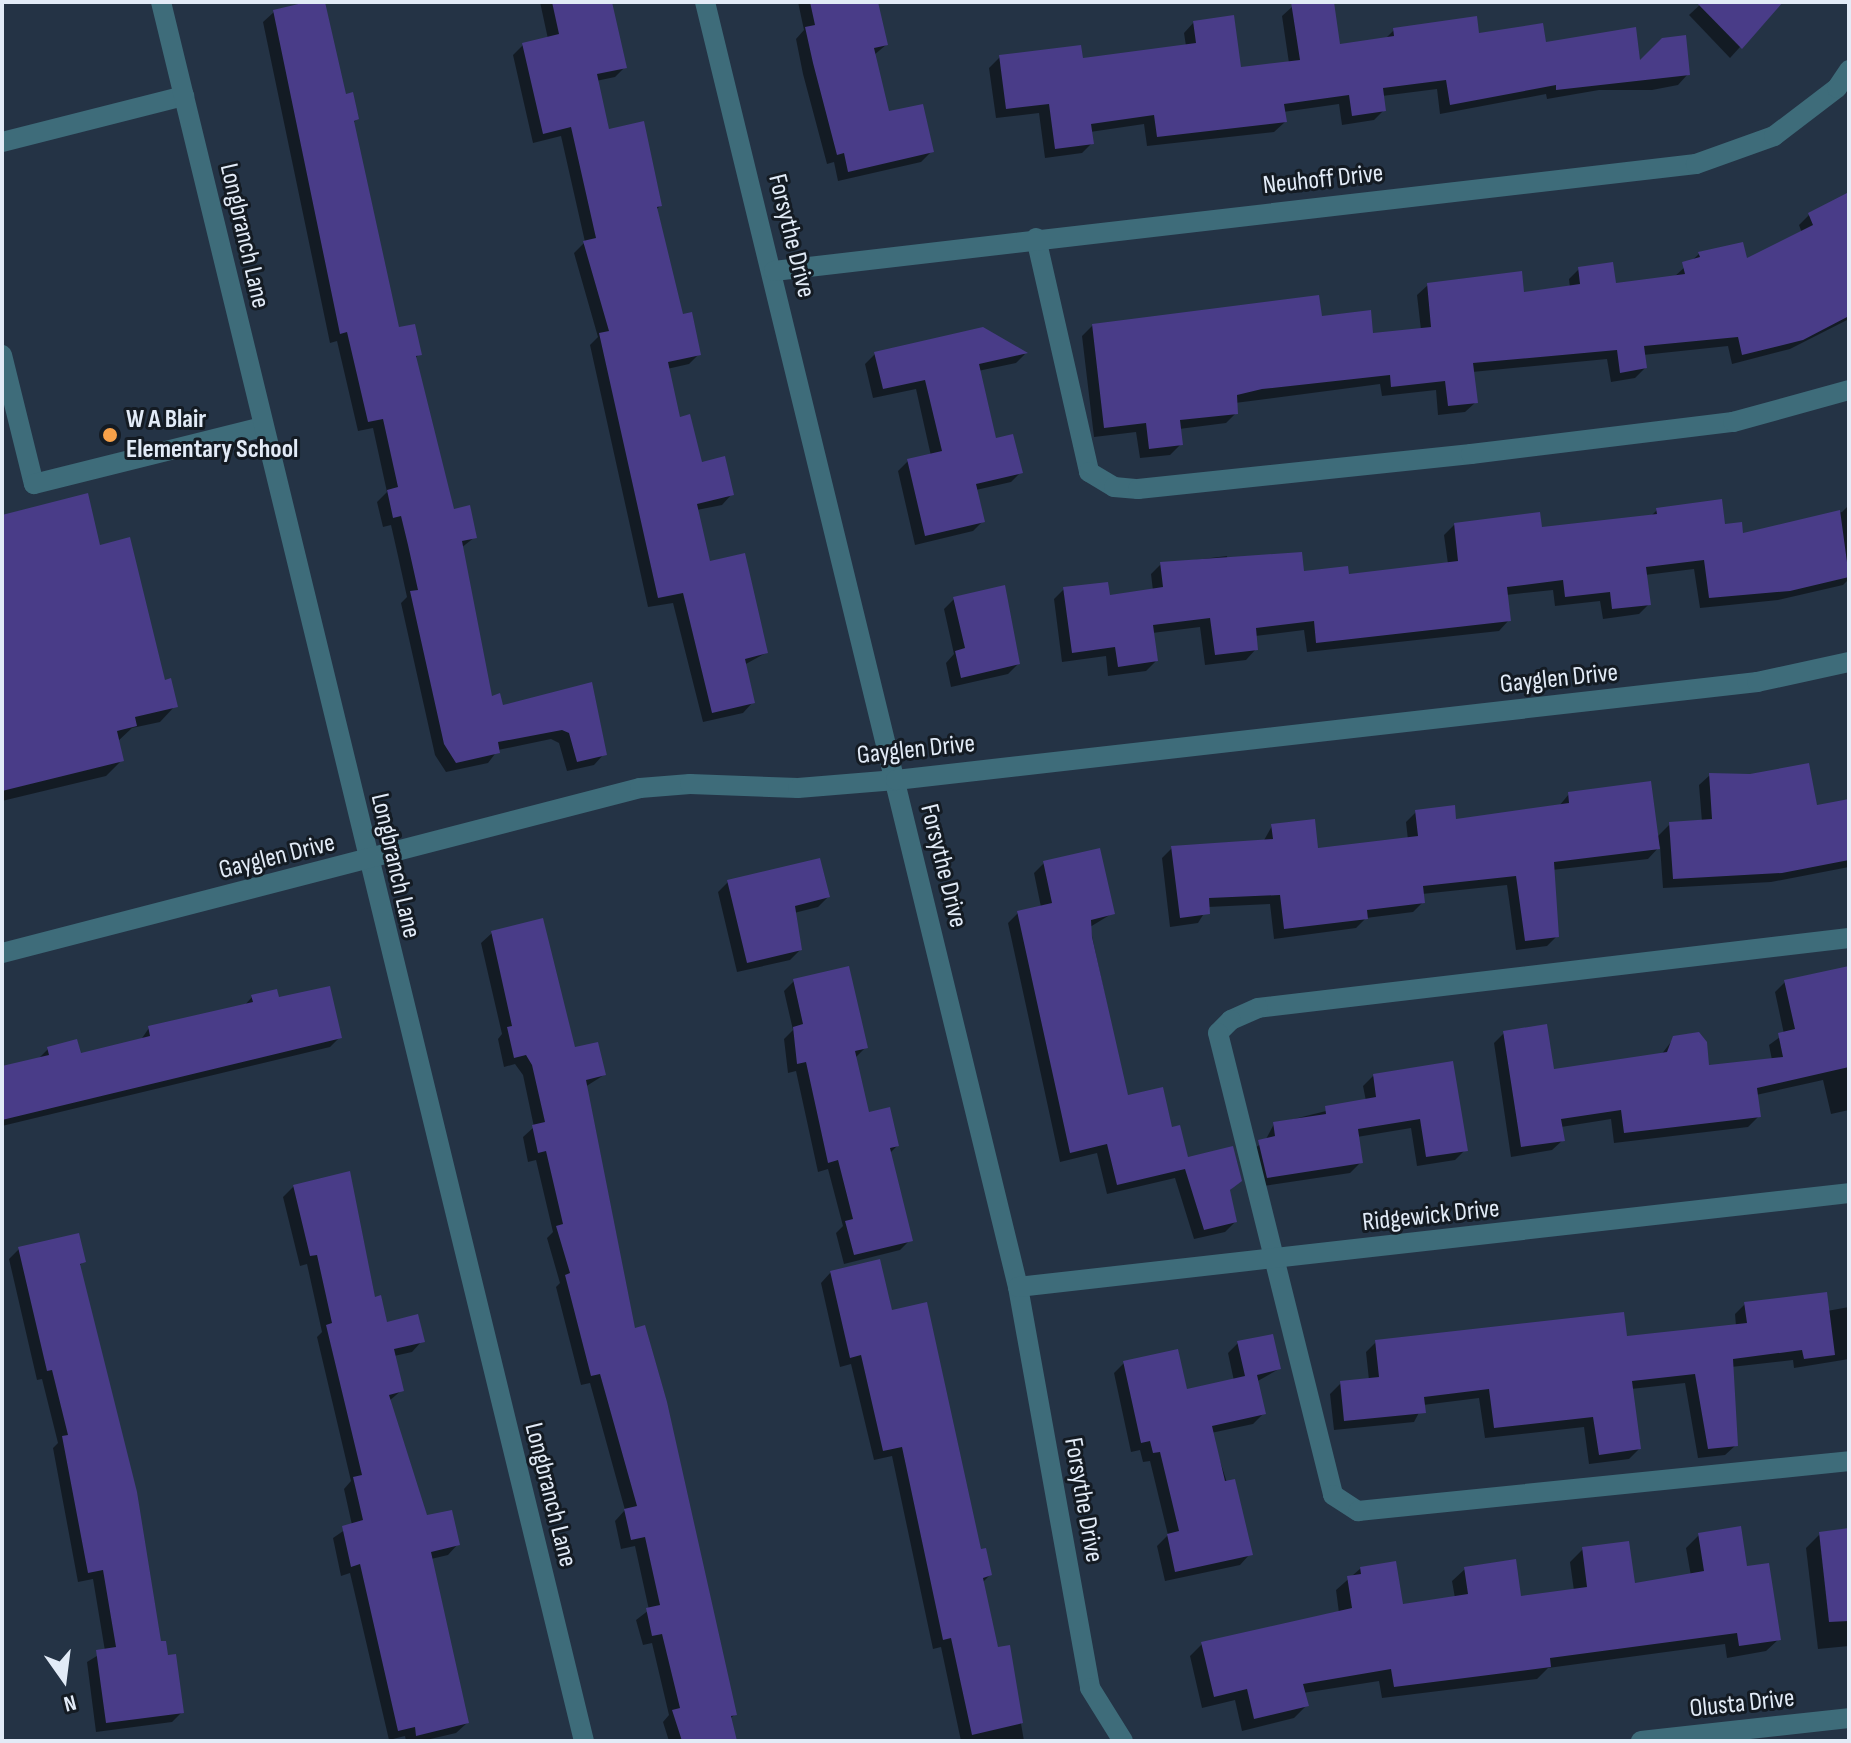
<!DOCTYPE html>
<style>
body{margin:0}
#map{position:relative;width:1851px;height:1743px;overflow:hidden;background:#243345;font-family:"Sofia Sans Condensed",sans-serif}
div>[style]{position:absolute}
.shadow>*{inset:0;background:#0007}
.building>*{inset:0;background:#493c88}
.lane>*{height:20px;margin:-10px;padding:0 10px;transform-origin:10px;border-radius:10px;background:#3e6c7a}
.street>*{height:20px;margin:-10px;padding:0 10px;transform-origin:10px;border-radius:10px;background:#3e6c7a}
.dots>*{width:22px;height:22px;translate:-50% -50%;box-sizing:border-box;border:4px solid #141b23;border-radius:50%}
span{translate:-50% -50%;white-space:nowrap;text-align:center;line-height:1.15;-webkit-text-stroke:6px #141b23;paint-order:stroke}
.street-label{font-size:26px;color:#e2ebf7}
.poi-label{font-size:26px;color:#e2ebf7;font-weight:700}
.left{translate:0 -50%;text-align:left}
.frame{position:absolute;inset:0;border:4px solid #e2ebf7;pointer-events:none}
.north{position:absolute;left:24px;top:1639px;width:80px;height:80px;-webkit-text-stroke:6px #141b23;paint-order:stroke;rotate:166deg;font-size:22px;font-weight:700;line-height:32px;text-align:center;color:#e2ebf7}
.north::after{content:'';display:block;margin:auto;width:28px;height:36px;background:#e2ebf7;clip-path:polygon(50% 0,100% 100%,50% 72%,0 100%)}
</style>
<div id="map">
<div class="shadow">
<div style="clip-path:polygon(322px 2px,344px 97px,357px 119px,353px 123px,397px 329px,419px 354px,415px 359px,452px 511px,475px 537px,461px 548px,490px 698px,501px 707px,590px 685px,604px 754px,594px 765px,567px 771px,559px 743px,551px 739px,498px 750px,488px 763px,446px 772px,435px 755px,401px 603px,407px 597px,398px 556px,391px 525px,383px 527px,377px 502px,387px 492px,373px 428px,358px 431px,337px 341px,330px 343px,263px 22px,274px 12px)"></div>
<div style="clip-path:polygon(540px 2px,611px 2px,625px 67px,615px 77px,596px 81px,608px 131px,660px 206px,656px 210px,681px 317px,699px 354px,689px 364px,667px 369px,678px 419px,700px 465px,732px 494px,722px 505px,697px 510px,709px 564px,766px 653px,744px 665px,753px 702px,743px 713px,703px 722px,673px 603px,648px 607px,590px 345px,598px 337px,574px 253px,585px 242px,561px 136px,533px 143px,513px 55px,523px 45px,548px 39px)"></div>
<div style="clip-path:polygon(798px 2px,876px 2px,886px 45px,874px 55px,887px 114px,931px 152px,921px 162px,838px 181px,834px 162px,827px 164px,803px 74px,796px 39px,804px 30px)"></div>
<div style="clip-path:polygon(1332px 2px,1338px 46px,1385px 39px,1394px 30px,1477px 35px,1688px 74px,1678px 85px,1652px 90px,1599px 90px,1547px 99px,1546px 94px,1440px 114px,1437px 89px,1382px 96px,1384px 110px,1374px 120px,1342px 125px,1339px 104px,1283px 112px,1285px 122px,1274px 132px,1147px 146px,1144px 124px,1090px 132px,1092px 143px,1082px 153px,1045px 158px,1039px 113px,996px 118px,989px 68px,1000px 57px,1081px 60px,1186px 46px,1184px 33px,1194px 22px,1239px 69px,1289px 63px,1282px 16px,1293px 6px)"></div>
<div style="clip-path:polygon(1703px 2px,1781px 2px,1730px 58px,1689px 15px)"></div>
<div style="clip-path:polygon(1849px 196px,1849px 319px,1790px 349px,1732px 364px,1728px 346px,1643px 355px,1645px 368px,1635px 378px,1611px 382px,1607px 359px,1472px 372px,1476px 402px,1465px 412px,1438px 415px,1436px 390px,1382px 396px,1380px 384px,1235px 403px,1236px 413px,1226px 423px,1179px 429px,1181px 444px,1170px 455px,1140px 458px,1136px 432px,1094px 437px,1082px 336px,1093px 325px,1320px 318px,1371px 336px,1421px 330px,1417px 295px,1428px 285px,1523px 294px,1570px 288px,1569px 279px,1579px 269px,1614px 286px,1674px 277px,1699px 254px,1746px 261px,1802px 233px,1799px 225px,1809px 215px)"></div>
<div style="clip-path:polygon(875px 354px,1025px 354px,1016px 363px,978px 371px,995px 441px,1021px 472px,1011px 482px,976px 490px,983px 521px,973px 531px,915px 545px,898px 471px,908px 461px,931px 456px,916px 389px,873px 398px,865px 364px)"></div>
<div style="clip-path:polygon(1849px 505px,1849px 579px,1843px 585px,1778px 600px,1700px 608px,1694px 569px,1645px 575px,1649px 604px,1639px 614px,1603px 619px,1600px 601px,1555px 606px,1553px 590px,1506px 595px,1509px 620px,1499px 631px,1307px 652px,1304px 630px,1255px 636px,1256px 649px,1246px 660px,1205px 665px,1200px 627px,1152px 633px,1156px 661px,1146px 671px,1108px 676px,1106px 656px,1062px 662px,1054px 599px,1064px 589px,1108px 597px,1153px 591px,1151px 574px,1161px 564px,1227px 556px,1228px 563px,1347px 577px,1448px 564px,1444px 535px,1454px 525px,1540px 530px,1651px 516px,1657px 510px,1741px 536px,1842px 512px)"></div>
<div style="clip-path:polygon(2px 517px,99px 547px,175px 706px,160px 722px,132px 728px,117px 742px,122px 760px,106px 776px,2px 801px)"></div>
<div style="clip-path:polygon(954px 599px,1018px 664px,1008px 674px,951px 687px,946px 663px,954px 654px,944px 609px)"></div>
<div style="clip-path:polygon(1710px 775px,1815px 807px,1849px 801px,1849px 867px,1771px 882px,1663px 888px,1660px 846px,1648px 859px,1552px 870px,1557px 936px,1547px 946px,1516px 950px,1507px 885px,1422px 894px,1423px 902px,1413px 912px,1366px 918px,1356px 928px,1274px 939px,1270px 904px,1208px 907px,1198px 923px,1170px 927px,1162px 858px,1172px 848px,1263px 842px,1272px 826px,1316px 850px,1408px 840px,1406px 822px,1416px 812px,1454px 821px,1559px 806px,1569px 794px,1657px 837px,1670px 824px,1702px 822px,1699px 785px)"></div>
<div style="clip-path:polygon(1044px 863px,1113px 913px,1090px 927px,1127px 1098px,1170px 1130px,1186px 1159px,1239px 1181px,1228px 1192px,1235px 1222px,1225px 1232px,1194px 1239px,1175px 1178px,1107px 1194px,1097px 1153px,1060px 1162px,1008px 923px,1018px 913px,1041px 907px,1034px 873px)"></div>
<div style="clip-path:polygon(728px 882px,828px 897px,818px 907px,794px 913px,800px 950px,790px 960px,737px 972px,718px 892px)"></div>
<div style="clip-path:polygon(492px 933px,574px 1049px,604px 1075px,585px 1087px,633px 1330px,735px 1714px,730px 1719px,735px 1741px,669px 1741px,663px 1722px,669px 1715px,652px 1643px,643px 1645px,636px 1620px,649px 1610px,635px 1546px,621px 1549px,615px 1521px,625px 1510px,590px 1383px,581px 1385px,556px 1287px,560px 1283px,547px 1238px,553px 1232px,536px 1160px,528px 1162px,523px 1137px,534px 1127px,523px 1075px,515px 1064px,504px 1067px,498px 1039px,502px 1034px,481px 943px)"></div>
<div style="clip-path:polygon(1849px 973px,1849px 1110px,1831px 1114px,1823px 1080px,1756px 1095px,1758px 1117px,1748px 1127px,1614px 1143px,1611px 1119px,1561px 1127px,1563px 1140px,1552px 1150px,1511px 1157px,1494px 1043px,1504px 1033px,1552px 1071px,1661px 1055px,1674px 1038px,1707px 1067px,1772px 1060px,1769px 1045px,1784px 1034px,1775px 992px,1785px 982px)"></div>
<div style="clip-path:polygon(794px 981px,866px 1047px,855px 1058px,867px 1115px,897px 1146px,889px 1154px,910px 1240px,900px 1250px,844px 1264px,836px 1233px,843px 1226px,828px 1169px,818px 1172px,796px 1071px,788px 1073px,784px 1039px,793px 1030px,784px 991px)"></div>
<div style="clip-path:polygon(252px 997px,278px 999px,340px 1037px,330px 1047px,2px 1126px,2px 1069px,38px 1059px,48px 1049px,79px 1056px,140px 1041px,149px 1028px,244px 1006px)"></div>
<div style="clip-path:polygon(1373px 1076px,1465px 1150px,1455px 1160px,1417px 1166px,1411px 1128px,1357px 1137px,1361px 1162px,1350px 1173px,1257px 1187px,1249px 1152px,1265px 1141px,1274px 1124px,1366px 1101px,1363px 1086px)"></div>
<div style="clip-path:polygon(294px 1186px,374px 1299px,385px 1324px,422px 1341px,412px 1352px,394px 1356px,402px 1390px,389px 1401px,426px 1518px,458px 1544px,448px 1555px,431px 1559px,467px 1723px,456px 1733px,422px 1741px,406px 1741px,405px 1736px,389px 1740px,350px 1573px,341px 1576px,333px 1538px,352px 1525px,344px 1489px,351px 1481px,317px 1337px,322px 1332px,307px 1264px,300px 1266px,283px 1197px)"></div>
<div style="clip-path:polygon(19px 1249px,83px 1262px,78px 1267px,159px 1644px,182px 1712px,172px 1722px,96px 1732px,87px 1662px,105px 1651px,93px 1579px,78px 1582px,53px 1448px,58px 1443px,42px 1379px,37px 1380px,9px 1259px)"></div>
<div style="clip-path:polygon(831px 1272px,890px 1312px,990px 1575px,982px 1583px,997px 1650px,1008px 1647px,1024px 1741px,961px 1741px,941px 1647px,933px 1649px,892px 1456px,874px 1460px,851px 1364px,840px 1367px,821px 1283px)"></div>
<div style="clip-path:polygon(1745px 1304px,1827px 1311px,1849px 1307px,1849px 1359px,1794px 1368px,1793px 1360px,1731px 1367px,1736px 1445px,1725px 1455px,1698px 1458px,1685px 1383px,1631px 1389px,1639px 1449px,1629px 1459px,1589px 1464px,1584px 1427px,1485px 1438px,1479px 1398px,1423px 1405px,1414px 1422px,1334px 1430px,1330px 1394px,1341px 1383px,1369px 1380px,1366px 1352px,1376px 1342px,1625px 1338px,1736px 1326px,1735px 1314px)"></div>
<div style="clip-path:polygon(1238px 1343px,1279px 1369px,1256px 1382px,1263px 1414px,1253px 1424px,1211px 1433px,1250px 1554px,1240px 1565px,1165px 1581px,1157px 1546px,1168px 1535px,1150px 1461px,1143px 1462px,1140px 1450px,1131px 1452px,1114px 1373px,1124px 1363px,1186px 1392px,1234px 1381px,1228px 1353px)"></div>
<div style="clip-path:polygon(1849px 1530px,1849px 1646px,1818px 1649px,1806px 1548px,1820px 1534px)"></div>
<div style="clip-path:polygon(1699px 1535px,1746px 1568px,1779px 1639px,1766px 1651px,1727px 1658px,1725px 1644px,1548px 1668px,1537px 1679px,1382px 1698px,1379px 1681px,1303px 1693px,1306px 1706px,1294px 1718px,1242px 1731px,1235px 1700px,1202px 1708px,1190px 1656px,1202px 1644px,1339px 1613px,1336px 1590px,1361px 1568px,1402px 1606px,1455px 1598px,1452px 1581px,1465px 1569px,1519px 1598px,1574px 1591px,1570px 1562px,1583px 1549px,1633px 1585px,1691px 1576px,1686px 1548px)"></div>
</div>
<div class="building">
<div style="clip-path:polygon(307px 2px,325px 2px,346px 94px,353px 92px,359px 119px,354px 121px,399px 327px,415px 324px,422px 355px,416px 356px,454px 509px,470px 505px,477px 538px,462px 541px,492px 696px,500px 693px,503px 705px,592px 682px,607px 755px,577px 762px,569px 733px,562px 730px,498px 742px,500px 753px,456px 763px,444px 744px,410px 591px,418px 590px,408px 545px,401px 516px,393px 518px,387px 490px,398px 487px,383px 419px,368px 422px,347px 332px,340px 334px,273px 10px)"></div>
<div style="clip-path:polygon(552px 2px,612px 2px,627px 68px,597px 74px,609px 129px,644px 121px,662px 206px,657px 207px,683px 314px,692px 312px,701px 355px,668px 362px,680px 417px,690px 414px,702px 462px,725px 456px,734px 495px,697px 504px,710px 561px,745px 553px,768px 653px,745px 659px,755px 703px,712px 713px,683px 593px,658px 598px,599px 333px,609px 331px,583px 241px,596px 238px,571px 127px,543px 134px,522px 43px,559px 34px)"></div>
<div style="clip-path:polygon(810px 2px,878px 2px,888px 45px,874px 48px,889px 111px,923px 104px,934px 152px,848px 172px,844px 153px,837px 155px,813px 63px,805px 27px,815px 25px)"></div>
<div style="clip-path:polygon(1291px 2px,1334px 2px,1340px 44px,1394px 36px,1393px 28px,1477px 16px,1479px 33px,1543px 23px,1546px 42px,1636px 27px,1640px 60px,1662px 38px,1686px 35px,1690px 75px,1556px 90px,1556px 85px,1450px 105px,1446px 80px,1383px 88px,1386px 111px,1352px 116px,1349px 95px,1284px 104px,1287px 122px,1157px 137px,1154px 115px,1091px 124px,1094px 144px,1055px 149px,1049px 104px,1006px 109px,999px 55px,1081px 45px,1083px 58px,1196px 43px,1193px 21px,1234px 15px,1241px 67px,1300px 60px)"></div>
<div style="clip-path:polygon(1696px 2px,1783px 2px,1742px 49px)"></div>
<div style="clip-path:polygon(1849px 192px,1849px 316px,1803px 340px,1742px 355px,1738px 337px,1644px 346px,1647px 368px,1620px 373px,1617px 350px,1473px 363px,1478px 403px,1448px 406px,1445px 381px,1391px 387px,1390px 375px,1262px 389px,1237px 395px,1238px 414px,1180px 420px,1183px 445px,1149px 449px,1146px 423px,1104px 428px,1092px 324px,1319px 295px,1322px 316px,1371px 310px,1373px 333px,1431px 327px,1427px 283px,1522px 271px,1524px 292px,1580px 284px,1578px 267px,1613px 262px,1616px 283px,1685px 274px,1682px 262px,1700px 257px,1698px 252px,1743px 242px,1747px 258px,1813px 225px,1808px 213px)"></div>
<div style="clip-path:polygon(983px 327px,1028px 353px,979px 364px,996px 438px,1013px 434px,1023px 473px,976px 484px,985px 522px,925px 536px,907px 459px,942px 451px,925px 380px,883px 389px,874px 352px)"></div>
<div style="clip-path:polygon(88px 493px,100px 545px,130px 537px,165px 680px,171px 678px,178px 707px,135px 717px,137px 726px,117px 731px,124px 761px,2px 791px,2px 515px)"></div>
<div style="clip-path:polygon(1722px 499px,1725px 524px,1742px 522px,1743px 533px,1840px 510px,1849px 577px,1790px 591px,1709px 598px,1704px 560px,1646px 567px,1651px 605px,1612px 609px,1610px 592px,1565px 597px,1563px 580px,1507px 587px,1511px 621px,1316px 643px,1314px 621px,1256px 628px,1258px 650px,1215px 655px,1210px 618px,1153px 625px,1158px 661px,1118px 667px,1115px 647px,1072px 653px,1063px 587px,1108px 582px,1110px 595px,1163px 587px,1160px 562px,1302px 552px,1304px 571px,1348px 566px,1349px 574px,1458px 561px,1454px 523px,1540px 512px,1542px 527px,1657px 514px,1656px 508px)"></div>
<div style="clip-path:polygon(1005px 585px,1020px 664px,961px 678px,955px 651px,965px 648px,953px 597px)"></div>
<div style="clip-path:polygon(1809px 763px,1817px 805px,1849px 799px,1849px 860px,1782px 873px,1673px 879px,1669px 822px,1712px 819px,1709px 773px,1750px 774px)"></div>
<div style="clip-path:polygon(1651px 781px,1660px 849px,1554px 862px,1559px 937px,1525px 941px,1516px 876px,1423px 886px,1425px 903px,1367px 910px,1368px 919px,1284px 929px,1280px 895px,1209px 898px,1210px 914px,1180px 918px,1171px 846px,1273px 839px,1271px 824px,1315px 819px,1318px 848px,1418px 836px,1415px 810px,1455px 805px,1456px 819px,1569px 803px,1568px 792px)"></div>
<div style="clip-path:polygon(1100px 848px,1115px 914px,1091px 920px,1092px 937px,1128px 1095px,1163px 1087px,1172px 1127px,1180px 1125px,1188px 1157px,1233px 1146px,1242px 1181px,1230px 1190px,1237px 1222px,1204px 1230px,1185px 1169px,1117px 1185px,1107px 1144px,1070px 1153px,1017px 911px,1052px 903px,1043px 861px)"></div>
<div style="clip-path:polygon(820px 858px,830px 897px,795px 906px,802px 950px,747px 963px,727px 880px)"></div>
<div style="clip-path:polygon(543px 918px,575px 1047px,598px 1042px,606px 1075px,586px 1080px,635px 1328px,645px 1325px,667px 1402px,737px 1715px,731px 1716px,737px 1741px,682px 1741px,672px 1710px,680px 1708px,662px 1634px,652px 1636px,646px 1608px,660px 1605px,645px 1537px,631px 1540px,624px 1509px,637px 1506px,600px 1374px,591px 1376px,565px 1275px,570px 1273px,556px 1226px,563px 1224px,546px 1151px,538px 1153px,532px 1125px,545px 1122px,532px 1065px,526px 1055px,514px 1058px,507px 1027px,512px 1026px,491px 931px)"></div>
<div style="clip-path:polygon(849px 966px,868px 1048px,855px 1051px,869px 1112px,890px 1107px,899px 1146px,890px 1148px,913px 1241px,854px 1255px,845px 1221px,853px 1219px,838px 1160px,828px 1163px,806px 1062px,797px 1064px,793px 1027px,803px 1024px,793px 979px)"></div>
<div style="clip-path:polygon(1849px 966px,1849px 1067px,1757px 1088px,1761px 1117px,1624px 1133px,1621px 1110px,1561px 1119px,1565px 1141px,1521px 1147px,1503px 1031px,1547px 1024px,1554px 1069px,1667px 1052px,1673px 1036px,1699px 1032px,1707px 1042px,1709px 1065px,1783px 1057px,1778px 1033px,1795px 1029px,1784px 980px)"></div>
<div style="clip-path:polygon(330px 986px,342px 1038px,2px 1120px,2px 1066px,49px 1055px,47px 1047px,77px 1039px,81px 1053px,150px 1036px,148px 1026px,253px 1002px,251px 995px,277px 989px,279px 997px)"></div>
<div style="clip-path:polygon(1453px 1061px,1468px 1151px,1426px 1157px,1420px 1119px,1358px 1129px,1363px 1163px,1267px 1178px,1258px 1140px,1275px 1136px,1273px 1122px,1326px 1114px,1325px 1106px,1376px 1097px,1373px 1074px)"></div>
<div style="clip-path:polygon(350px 1171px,375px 1297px,381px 1295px,387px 1322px,418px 1314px,425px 1342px,394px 1349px,404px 1391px,389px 1395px,427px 1515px,452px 1510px,460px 1545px,431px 1552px,469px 1723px,416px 1736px,415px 1727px,398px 1731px,360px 1564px,351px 1567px,342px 1526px,363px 1520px,353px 1477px,362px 1475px,326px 1325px,332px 1323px,317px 1255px,310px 1256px,293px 1185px)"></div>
<div style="clip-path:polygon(79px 1233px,86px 1262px,80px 1264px,137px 1492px,161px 1641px,166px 1641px,168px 1655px,176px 1654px,184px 1713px,106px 1723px,96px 1650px,116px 1647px,103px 1570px,88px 1573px,62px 1436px,68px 1435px,52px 1370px,47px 1371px,18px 1247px)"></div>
<div style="clip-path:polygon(880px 1259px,892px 1310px,927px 1302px,981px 1549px,986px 1548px,992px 1575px,983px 1578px,998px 1647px,1010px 1645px,1023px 1723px,972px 1735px,951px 1638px,943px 1640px,902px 1447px,883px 1451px,861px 1355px,850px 1358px,830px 1271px)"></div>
<div style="clip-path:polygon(1827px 1292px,1835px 1355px,1804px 1359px,1802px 1350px,1733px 1359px,1738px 1446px,1708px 1449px,1695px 1374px,1632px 1381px,1641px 1449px,1599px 1455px,1593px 1417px,1494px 1428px,1489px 1389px,1424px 1397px,1426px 1413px,1344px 1421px,1340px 1381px,1379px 1377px,1375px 1340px,1624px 1312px,1627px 1336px,1747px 1323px,1744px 1302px)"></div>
<div style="clip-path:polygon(1273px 1334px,1281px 1369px,1257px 1375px,1266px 1414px,1212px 1426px,1225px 1481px,1235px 1479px,1253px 1555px,1175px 1572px,1167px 1534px,1179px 1531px,1160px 1452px,1153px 1453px,1150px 1441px,1141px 1443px,1123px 1361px,1178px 1349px,1187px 1389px,1245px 1376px,1237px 1341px)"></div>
<div style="clip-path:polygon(1741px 1526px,1747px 1566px,1769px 1563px,1781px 1640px,1739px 1646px,1737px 1633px,1550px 1658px,1551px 1667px,1394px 1687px,1391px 1669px,1303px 1684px,1309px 1706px,1254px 1719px,1247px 1689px,1214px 1697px,1201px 1642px,1352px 1608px,1347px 1576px,1361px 1574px,1360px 1567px,1396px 1561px,1403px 1604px,1468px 1594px,1464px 1567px,1516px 1559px,1521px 1596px,1587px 1587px,1582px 1547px,1629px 1541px,1635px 1583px,1704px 1571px,1698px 1533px)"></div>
<div style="clip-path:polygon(1849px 1528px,1849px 1621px,1829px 1622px,1819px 1532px)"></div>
</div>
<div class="lane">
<div style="left:2px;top:142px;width:188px;rotate:-14.2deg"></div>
<div style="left:1036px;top:238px;width:240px;rotate:77.2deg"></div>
<div style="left:1089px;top:472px;width:29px;rotate:31deg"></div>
<div style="left:1114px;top:487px;width:24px;rotate:5deg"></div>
<div style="left:1138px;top:489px;width:335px;rotate:-6deg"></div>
<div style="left:1471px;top:454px;width:264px;rotate:-7deg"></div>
<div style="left:1733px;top:422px;width:120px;rotate:-15.4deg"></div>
<div style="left:2px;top:355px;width:133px;rotate:76.1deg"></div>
<div style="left:34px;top:484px;width:236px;rotate:-14deg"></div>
<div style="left:1849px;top:938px;width:595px;rotate:173.25deg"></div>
<div style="left:1258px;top:1008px;width:30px;rotate:156deg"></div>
<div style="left:1231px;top:1020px;width:18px;rotate:135deg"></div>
<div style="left:1218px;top:1033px;width:476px;rotate:76deg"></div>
<div style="left:1333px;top:1495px;width:30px;rotate:33deg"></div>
<div style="left:1358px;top:1511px;width:494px;rotate:-5.8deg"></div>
</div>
<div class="street">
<div style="left:161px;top:2px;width:1790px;rotate:76.33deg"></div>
<div style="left:705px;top:2px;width:1323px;rotate:76.31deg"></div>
<div style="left:1018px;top:1287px;width:407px;rotate:79.8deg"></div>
<div style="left:1090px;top:1688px;width:62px;rotate:58.1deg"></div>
<div style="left:774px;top:271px;width:928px;rotate:-6.62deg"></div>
<div style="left:1696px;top:164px;width:83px;rotate:-19.7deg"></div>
<div style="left:1774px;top:136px;width:79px;rotate:-37.3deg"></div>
<div style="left:1837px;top:88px;width:22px;rotate:-56deg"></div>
<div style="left:2px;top:953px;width:659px;rotate:-14.5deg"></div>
<div style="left:640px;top:788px;width:50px;rotate:-4.6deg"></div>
<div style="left:690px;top:784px;width:108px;rotate:2.1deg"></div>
<div style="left:798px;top:788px;width:98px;rotate:-4.7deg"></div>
<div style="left:896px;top:780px;width:867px;rotate:-6.49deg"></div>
<div style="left:1757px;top:682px;width:94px;rotate:-12.3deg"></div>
<div style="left:1018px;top:1287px;width:836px;rotate:-6.45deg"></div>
<div style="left:1641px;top:1741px;width:209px;rotate:-6.3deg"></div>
</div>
<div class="dots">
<div style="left:110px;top:435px;background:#f7a149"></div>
</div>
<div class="street-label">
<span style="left:1323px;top:180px;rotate:-6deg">Neuhoff Drive</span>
<span style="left:244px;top:236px;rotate:77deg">Longbranch Lane</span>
<span style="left:791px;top:236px;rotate:76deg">Forsythe Drive</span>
<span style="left:1559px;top:679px;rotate:-6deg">Gayglen Drive</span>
<span style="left:916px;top:750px;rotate:-6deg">Gayglen Drive</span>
<span style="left:277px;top:857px;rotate:-14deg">Gayglen Drive</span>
<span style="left:395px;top:866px;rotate:77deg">Longbranch Lane</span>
<span style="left:943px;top:866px;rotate:76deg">Forsythe Drive</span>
<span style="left:1431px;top:1216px;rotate:-6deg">Ridgewick Drive</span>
<span style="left:550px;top:1495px;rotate:76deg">Longbranch Lane</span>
<span style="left:1083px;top:1500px;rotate:80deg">Forsythe Drive</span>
<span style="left:1742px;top:1704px;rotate:-6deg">Olusta Drive</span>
</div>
<div class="poi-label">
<span class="left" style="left:126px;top:435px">W A Blair<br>Elementary School</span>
</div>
<div class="frame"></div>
<div class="north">N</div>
</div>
